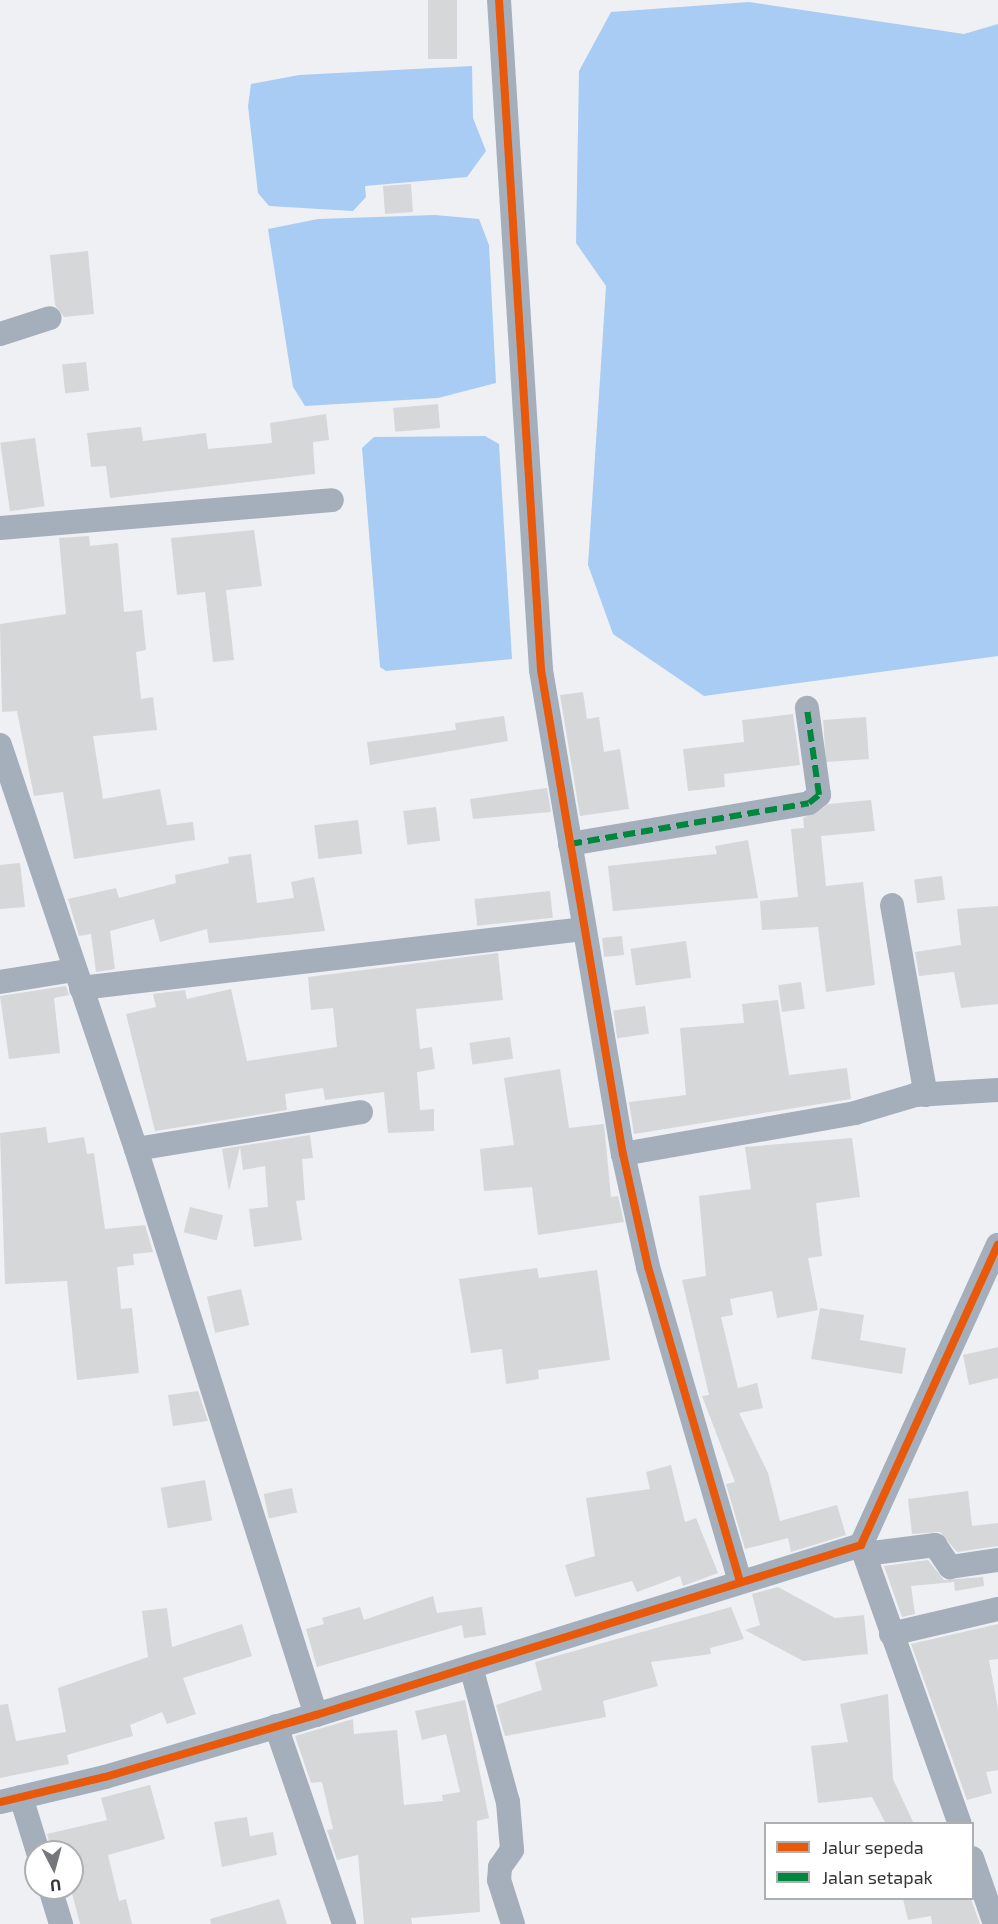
<!DOCTYPE html>
<style>
body{margin:0}
#map{position:relative;width:998px;height:1924px;overflow:hidden;background:#eef0f3;font-family:"Exo 2",sans-serif}
div>[style]{position:absolute}
.water>*{inset:0;background:#a9ccf4}
.building>*{inset:0;background:#d5d7d9;transform-origin:0 0}
.minor>*{height:24px;margin:-12px;padding:0 12px;transform-origin:12px;border-radius:12px;background:#a4afbb}
.quiet>*{height:6px;margin-top:-3px;transform-origin:0;background:repeating-linear-gradient(90deg,#00873e 0 12px,transparent 0 18px)}
.cycleway>*{height:8px;margin:-4px;padding:0 4px;transform-origin:4px;border-radius:4px;background:#e8590c}
span{translate:-50% -50%;white-space:nowrap;text-align:center;line-height:1.15;-webkit-text-stroke:6px #fff;paint-order:stroke}
.legend{position:absolute;left:764px;top:1822px;width:210px;height:78px;box-sizing:border-box;background:#fff;border:2px solid #aeafb0;margin:0;padding:8px 10px;list-style:none;font-size:18px;color:#353639}
.legend li{display:flex;align-items:center;gap:12px;height:30px}
.legend b{width:30px;border:2px solid #aeafb0}
.north{position:absolute;left:24px;top:1840px;width:60px;height:60px;box-sizing:border-box;background:#fff;border:2px solid #aeafb0;border-radius:50%;rotate:174deg;font-size:16px;font-weight:700;line-height:24px;text-align:center;color:#353639}
.north::after{content:'';display:block;margin:auto;width:21px;height:27px;background:#76777a;clip-path:polygon(50% 0,100% 100%,50% 72%,0 100%)}
</style>
<div id="map">
<div class="water">
<div style="clip-path:polygon(749px 2px,964px 34px,998px 24px,998px 656px,704px 696px,613px 634px,588px 565px,606px 286px,576px 243px,579px 71px,611px 12px)"></div>
<div style="clip-path:polygon(472px 66px,473px 118px,486px 151px,467px 177px,365px 186px,366px 197px,353px 211px,269px 206px,258px 193px,248px 106px,251px 84px,299px 75px)"></div>
<div style="clip-path:polygon(435px 215px,479px 219px,489px 245px,496px 383px,438px 398px,305px 406px,293px 387px,268px 229px,318px 219px)"></div>
<div style="clip-path:polygon(485px 436px,499px 444px,512px 659px,386px 671px,380px 667px,362px 448px,374px 437px)"></div>
</div>
<div class="building">
<div style="left:428px;top:0;width:29px;height:59px"></div>
<div style="left:411px;top:184px;width:28px;height:28px;rotate:86deg"></div>
<div style="clip-path:polygon(88px 251px,94px 314px,64px 317px,55px 305px,50px 255px)"></div>
<div style="left:86px;top:362px;width:29px;height:24px;rotate:84deg"></div>
<div style="left:438px;top:404px;width:24px;height:45px;rotate:85deg"></div>
<div style="clip-path:polygon(326px 414px,329px 440px,313px 442px,315px 474px,110px 498px,106px 466px,91px 467px,87px 433px,141px 427px,143px 441px,206px 433px,208px 449px,272px 443px,270px 423px)"></div>
<div style="left:35px;top:438px;width:69px;height:35px;rotate:82deg"></div>
<div style="clip-path:polygon(254px 530px,262px 586px,226px 590px,234px 660px,213px 662px,205px 592px,177px 595px,171px 538px)"></div>
<div style="clip-path:polygon(89px 536px,90px 546px,118px 543px,124px 612px,142px 610px,146px 650px,136px 652px,141px 699px,153px 697px,157px 730px,93px 736px,103px 799px,160px 789px,167px 825px,193px 822px,195px 840px,74px 859px,63px 792px,34px 796px,17px 711px,2px 712px,0 624px,66px 614px,59px 538px)"></div>
<div style="clip-path:polygon(583px 692px,587px 719px,599px 717px,604px 752px,620px 749px,629px 809px,580px 816px,560px 695px)"></div>
<div style="clip-path:polygon(793px 714px,800px 765px,724px 774px,725px 787px,688px 791px,683px 749px,744px 742px,742px 720px)"></div>
<div style="clip-path:polygon(504px 716px,508px 741px,370px 765px,367px 742px,456px 730px,455px 723px)"></div>
<div style="left:866px;top:717px;width:42px;height:43px;rotate:86deg"></div>
<div style="clip-path:polygon(547px 788px,551px 812px,473px 819px,470px 799px)"></div>
<div style="clip-path:polygon(871px 800px,875px 831px,821px 836px,826px 886px,863px 882px,875px 985px,826px 992px,818px 927px,762px 930px,760px 901px,798px 897px,791px 829px,804px 828px,803px 818px,829px 804px)"></div>
<div style="left:436px;top:807px;width:34px;height:33px;rotate:83deg"></div>
<div style="left:358px;top:820px;width:34px;height:44px;rotate:83deg"></div>
<div style="clip-path:polygon(748px 840px,758px 898px,613px 911px,608px 866px,717px 854px,715px 846px)"></div>
<div style="clip-path:polygon(251px 854px,257px 903px,294px 898px,291px 882px,314px 877px,325px 931px,209px 943px,207px 929px,160px 942px,154px 919px,110px 931px,115px 969px,96px 972px,91px 934px,79px 936px,68px 899px,116px 888px,119px 898px,176px 883px,175px 875px,229px 863px,228px 857px)"></div>
<div style="clip-path:polygon(20px 863px,25px 907px,0 909px,0 865px)"></div>
<div style="left:942px;top:876px;width:24px;height:28px;rotate:83deg"></div>
<div style="left:550px;top:891px;width:27px;height:76px;rotate:84deg"></div>
<div style="clip-path:polygon(998px 906px,998px 1004px,961px 1008px,954px 972px,919px 976px,915px 952px,961px 945px,957px 909px)"></div>
<div style="left:622px;top:936px;width:19px;height:20px;rotate:84deg"></div>
<div style="left:686px;top:941px;width:37px;height:56px;rotate:82deg"></div>
<div style="clip-path:polygon(498px 953px,503px 1000px,416px 1009px,420px 1049px,432px 1047px,435px 1069px,417px 1072px,420px 1110px,434px 1109px,434px 1131px,388px 1133px,384px 1092px,325px 1100px,323px 1088px,285px 1094px,287px 1110px,155px 1131px,126px 1014px,156px 1007px,153px 994px,185px 990px,187px 999px,231px 989px,247px 1061px,337px 1047px,333px 1008px,311px 1010px,308px 977px)"></div>
<div style="left:801px;top:982px;width:27px;height:23px;rotate:82deg"></div>
<div style="clip-path:polygon(66px 986px,69px 995px,54px 998px,60px 1053px,9px 1059px,0 996px)"></div>
<div style="clip-path:polygon(778px 1000px,789px 1075px,847px 1068px,851px 1099px,634px 1134px,629px 1102px,686px 1095px,680px 1028px,744px 1023px,742px 1004px)"></div>
<div style="left:645px;top:1006px;width:28px;height:32px;rotate:82deg"></div>
<div style="left:510px;top:1037px;width:22px;height:41px;rotate:82deg"></div>
<div style="clip-path:polygon(560px 1069px,569px 1128px,604px 1124px,611px 1197px,618px 1196px,624px 1222px,538px 1235px,532px 1187px,484px 1191px,480px 1149px,514px 1145px,504px 1078px)"></div>
<div style="clip-path:polygon(46px 1127px,48px 1143px,84px 1137px,87px 1154px,94px 1153px,105px 1229px,145px 1225px,153px 1252px,133px 1254px,134px 1265px,117px 1267px,121px 1309px,132px 1308px,139px 1373px,77px 1380px,67px 1281px,5px 1284px,0 1133px)"></div>
<div style="clip-path:polygon(310px 1135px,313px 1158px,302px 1159px,305px 1200px,296px 1201px,302px 1240px,254px 1247px,249px 1209px,268px 1207px,265px 1166px,243px 1170px,240px 1147px,229px 1191px,222px 1149px)"></div>
<div style="clip-path:polygon(852px 1138px,860px 1197px,816px 1203px,822px 1256px,808px 1258px,818px 1310px,777px 1318px,772px 1291px,730px 1299px,733px 1315px,721px 1317px,738px 1388px,757px 1383px,763px 1408px,739px 1413px,768px 1473px,780px 1521px,837px 1505px,846px 1535px,791px 1552px,788px 1538px,745px 1549px,726px 1484px,735px 1482px,702px 1396px,709px 1395px,682px 1280px,706px 1276px,699px 1196px,751px 1189px,745px 1147px)"></div>
<div style="left:190px;top:1207px;width:34px;height:26px;rotate:14deg"></div>
<div style="clip-path:polygon(537px 1268px,539px 1278px,597px 1270px,610px 1360px,538px 1370px,539px 1379px,506px 1384px,502px 1349px,471px 1353px,459px 1279px)"></div>
<div style="left:241px;top:1289px;width:37px;height:35px;rotate:77deg"></div>
<div style="clip-path:polygon(820px 1308px,864px 1315px,860px 1340px,906px 1348px,902px 1374px,811px 1359px)"></div>
<div style="clip-path:polygon(998px 1347px,998px 1378px,969px 1385px,963px 1355px)"></div>
<div style="clip-path:polygon(198px 1391px,208px 1421px,173px 1426px,168px 1395px)"></div>
<div style="clip-path:polygon(671px 1465px,685px 1522px,696px 1518px,718px 1573px,683px 1586px,680px 1576px,637px 1592px,632px 1581px,575px 1597px,565px 1565px,595px 1556px,586px 1498px,650px 1489px,646px 1472px)"></div>
<div style="left:205px;top:1480px;width:41px;height:45px;rotate:80deg"></div>
<div style="left:292px;top:1488px;width:25px;height:29px;rotate:78deg"></div>
<div style="clip-path:polygon(968px 1491px,972px 1526px,998px 1523px,998px 1546px,957px 1552px,940px 1532px,912px 1534px,908px 1499px)"></div>
<div style="clip-path:polygon(928px 1560px,944px 1580px,983px 1577px,984px 1586px,955px 1591px,954px 1582px,911px 1586px,915px 1614px,902px 1617px,884px 1566px)"></div>
<div style="clip-path:polygon(778px 1587px,835px 1618px,864px 1615px,868px 1654px,803px 1661px,745px 1630px,760px 1625px,752px 1594px)"></div>
<div style="clip-path:polygon(433px 1596px,437px 1613px,482px 1607px,486px 1635px,464px 1638px,462px 1625px,317px 1667px,306px 1629px,324px 1624px,322px 1618px,360px 1607px,364px 1620px)"></div>
<div style="clip-path:polygon(731px 1607px,744px 1639px,710px 1648px,711px 1654px,651px 1662px,658px 1686px,603px 1701px,606px 1717px,505px 1736px,496px 1705px,542px 1690px,535px 1662px)"></div>
<div style="clip-path:polygon(167px 1608px,172px 1647px,242px 1624px,252px 1656px,183px 1678px,196px 1714px,167px 1724px,162px 1712px,130px 1725px,133px 1736px,67px 1755px,69px 1764px,0 1778px,0 1705px,8px 1704px,16px 1741px,66px 1732px,58px 1688px,148px 1657px,142px 1611px)"></div>
<div style="clip-path:polygon(998px 1624px,998px 1659px,989px 1660px,998px 1709px,998px 1770px,986px 1772px,992px 1793px,967px 1800px,911px 1644px)"></div>
<div style="clip-path:polygon(888px 1694px,893px 1779px,914px 1824px,886px 1824px,872px 1797px,818px 1803px,811px 1746px,848px 1742px,840px 1704px)"></div>
<div style="clip-path:polygon(465px 1700px,489px 1818px,477px 1821px,480px 1912px,411px 1918px,412px 1924px,364px 1924px,358px 1855px,337px 1860px,327px 1830px,333px 1829px,322px 1782px,311px 1783px,295px 1736px,353px 1719px,354px 1734px,397px 1730px,404px 1805px,443px 1801px,442px 1795px,460px 1792px,446px 1734px,422px 1740px,415px 1711px)"></div>
<div style="clip-path:polygon(150px 1785px,165px 1839px,108px 1855px,119px 1901px,126px 1899px,132px 1924px,80px 1924px,72px 1893px,72px 1852px,52px 1852px,47px 1834px,107px 1820px,101px 1798px)"></div>
<div style="clip-path:polygon(247px 1817px,250px 1836px,273px 1832px,277px 1855px,222px 1867px,214px 1822px)"></div>
<div style="clip-path:polygon(279px 1899px,287px 1924px,211px 1924px,210px 1919px)"></div>
<div style="clip-path:polygon(903px 1899px,971px 1899px,980px 1924px,932px 1924px,931px 1916px,908px 1920px)"></div>
</div>
<div class="minor">
<div style="left:499px;top:0;width:671px;rotate:86.41deg"></div>
<div style="left:541px;top:670px;width:491px;rotate:80.4deg"></div>
<div style="left:623px;top:1154px;width:116px;rotate:77.5deg"></div>
<div style="left:648px;top:1267px;width:325px;rotate:73.7deg"></div>
<div style="left:0;top:334px;width:52px;rotate:-17.7deg"></div>
<div style="left:0;top:528px;width:333px;rotate:-4.8deg"></div>
<div style="left:0;top:745px;width:426px;rotate:71.4deg"></div>
<div style="left:136px;top:1149px;width:594px;rotate:72.36deg"></div>
<div style="left:570px;top:844px;width:242px;rotate:-9.7deg"></div>
<div style="left:809px;top:803px;width:13px;rotate:-39deg"></div>
<div style="left:819px;top:795px;width:88px;rotate:-97.9deg"></div>
<div style="left:892px;top:905px;width:193px;rotate:79.9deg"></div>
<div style="left:0;top:982px;width:75px;rotate:-9.2deg"></div>
<div style="left:81px;top:988px;width:505px;rotate:-6.7deg"></div>
<div style="left:136px;top:1149px;width:228px;rotate:-9.3deg"></div>
<div style="left:623px;top:1154px;width:236px;rotate:-10deg"></div>
<div style="left:855px;top:1113px;width:63px;rotate:-16.7deg"></div>
<div style="left:915px;top:1095px;width:83px;rotate:-3.4deg"></div>
<div style="left:861px;top:1545px;width:296px;rotate:70.5deg"></div>
<div style="left:865px;top:1554px;width:71px;rotate:-7.3deg"></div>
<div style="left:935px;top:1545px;width:27px;rotate:56deg"></div>
<div style="left:950px;top:1567px;width:49px;rotate:-8.3deg"></div>
<div style="left:891px;top:1634px;width:110px;rotate:-13.2deg"></div>
<div style="left:471px;top:1667px;width:140px;rotate:74.7deg"></div>
<div style="left:508px;top:1802px;width:48px;rotate:85.2deg"></div>
<div style="left:512px;top:1850px;width:21px;rotate:125deg"></div>
<div style="left:500px;top:1867px;width:13px;rotate:94deg"></div>
<div style="left:499px;top:1880px;width:46px;rotate:72.3deg"></div>
<div style="left:276px;top:1726px;width:209px;rotate:71deg"></div>
<div style="left:21px;top:1797px;width:58px;rotate:72.8deg"></div>
<div style="left:0;top:1802px;width:108px;rotate:-13.4deg"></div>
<div style="left:105px;top:1777px;width:220px;rotate:-16.4deg"></div>
<div style="left:316px;top:1715px;width:571px;rotate:-17.32deg"></div>
<div style="left:861px;top:1545px;width:330px;rotate:-65.5deg"></div>
<div style="left:972px;top:1858px;width:70px;rotate:70.8deg"></div>
<div style="left:50px;top:1888px;width:38px;rotate:73deg"></div>
</div>
<div class="quiet">
<div style="left:570px;top:844px;width:242px;rotate:-9.7deg"></div>
<div style="left:809px;top:803px;width:13px;rotate:-39deg"></div>
<div style="left:819px;top:795px;width:88px;rotate:-97.9deg"></div>
</div>
<div class="cycleway">
<div style="left:499px;top:0;width:671px;rotate:86.41deg"></div>
<div style="left:541px;top:670px;width:491px;rotate:80.4deg"></div>
<div style="left:623px;top:1154px;width:116px;rotate:77.5deg"></div>
<div style="left:648px;top:1267px;width:325px;rotate:73.7deg"></div>
<div style="left:0;top:1802px;width:108px;rotate:-13.4deg"></div>
<div style="left:105px;top:1777px;width:220px;rotate:-16.4deg"></div>
<div style="left:316px;top:1715px;width:571px;rotate:-17.32deg"></div>
<div style="left:861px;top:1545px;width:330px;rotate:-65.5deg"></div>
</div>
<ul class="legend">
<li><b style="height:8px;background:#e8590c"></b>Jalur sepeda</li>
<li><b style="height:8px;background:#00873e"></b>Jalan setapak</li>
</ul>
<div class="north">U</div>
</div>
